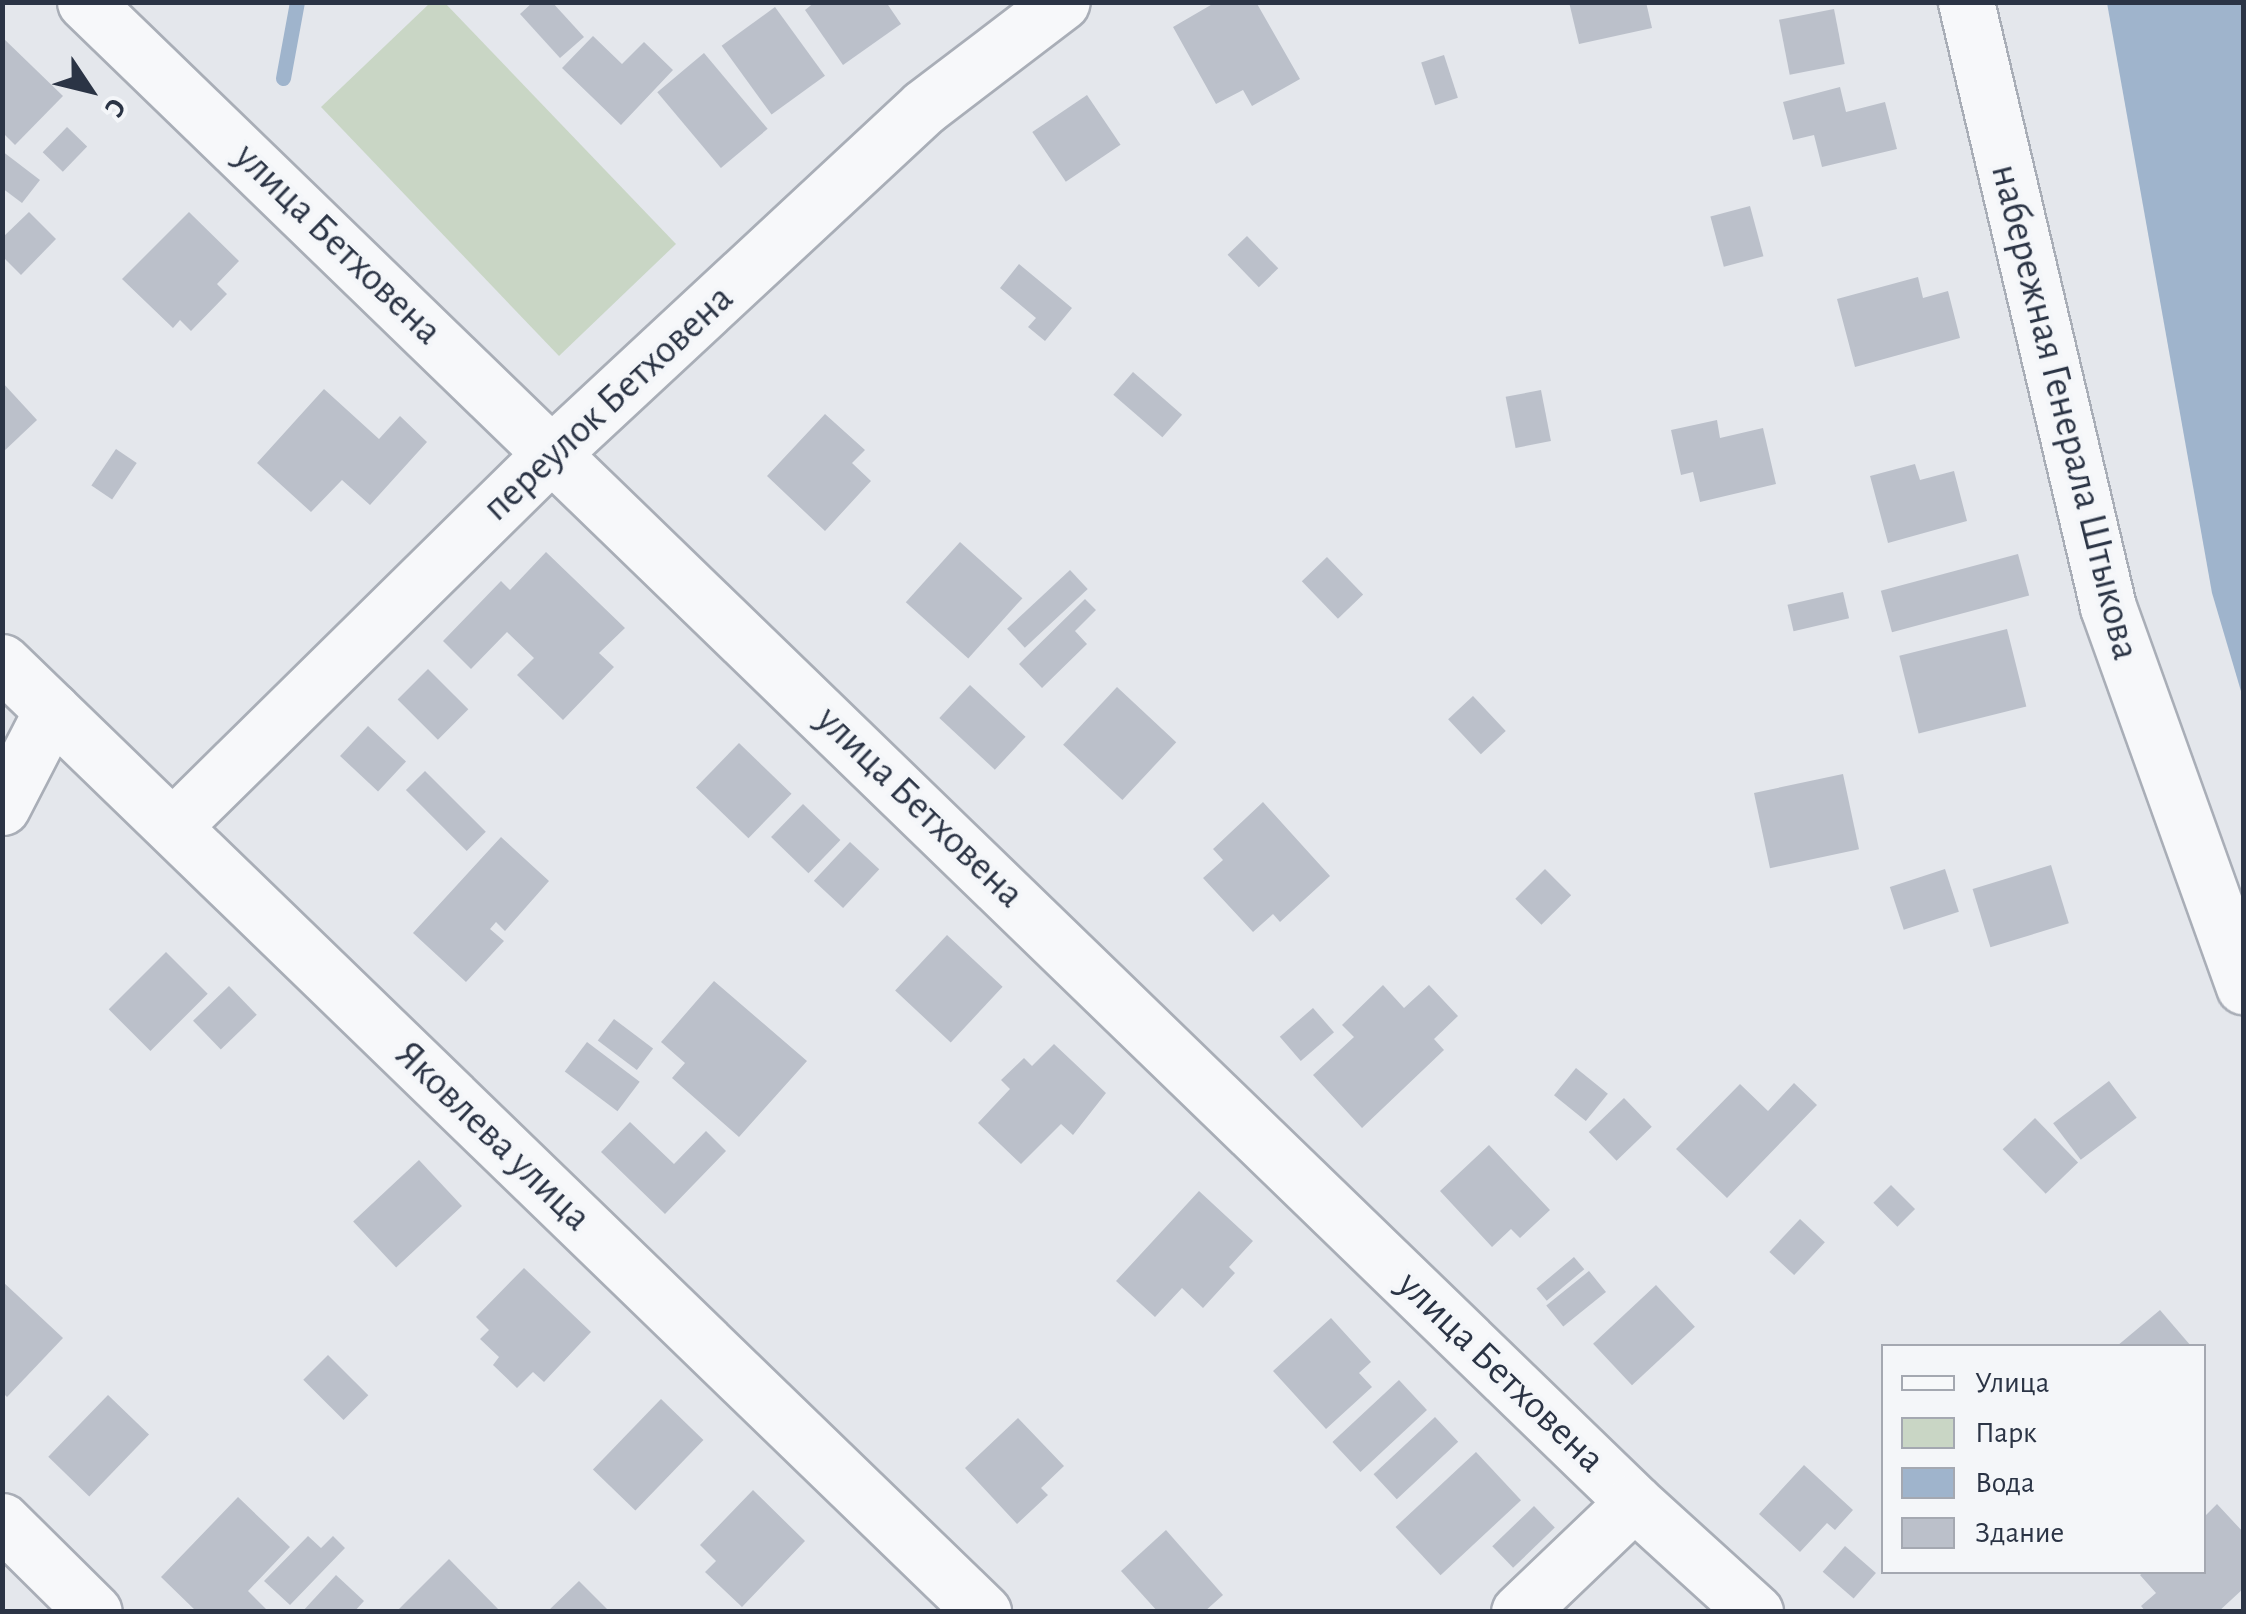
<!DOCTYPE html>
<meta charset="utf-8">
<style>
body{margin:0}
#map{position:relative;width:2246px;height:1614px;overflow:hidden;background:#e4e7ec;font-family:"Alegreya Sans",sans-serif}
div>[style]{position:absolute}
.green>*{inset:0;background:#c9d6c5}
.water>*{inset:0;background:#9fb4cc}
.stream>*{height:15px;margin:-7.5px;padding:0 7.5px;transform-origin:7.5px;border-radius:7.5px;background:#9fb4cc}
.building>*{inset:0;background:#bbc0ca;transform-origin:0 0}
.roads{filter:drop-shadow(2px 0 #a9aeb7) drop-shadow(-2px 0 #a9aeb7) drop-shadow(0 2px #a9aeb7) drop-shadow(0 -2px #a9aeb7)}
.minor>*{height:55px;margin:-27.5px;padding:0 27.5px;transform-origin:27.5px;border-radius:27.5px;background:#f7f8fa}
span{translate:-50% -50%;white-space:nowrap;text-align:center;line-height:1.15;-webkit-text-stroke:8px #f4f6f9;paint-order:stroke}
.street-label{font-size:40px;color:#2b3445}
.frame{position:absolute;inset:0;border:5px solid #2b3445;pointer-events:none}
.legend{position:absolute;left:1881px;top:1344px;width:325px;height:230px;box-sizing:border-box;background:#f4f6f9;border:2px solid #a4a8b1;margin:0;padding:12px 18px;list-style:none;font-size:30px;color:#2b3445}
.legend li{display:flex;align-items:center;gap:20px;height:50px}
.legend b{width:50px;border:2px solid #a4a8b1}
.north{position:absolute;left:40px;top:40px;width:100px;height:100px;-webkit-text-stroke:8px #f4f6f9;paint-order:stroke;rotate:125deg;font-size:28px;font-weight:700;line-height:40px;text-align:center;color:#2b3445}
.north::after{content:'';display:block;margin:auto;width:35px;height:45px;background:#2b3445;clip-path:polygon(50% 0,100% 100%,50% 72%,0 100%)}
</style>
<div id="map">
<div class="green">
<div style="clip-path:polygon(430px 3px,445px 3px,676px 244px,559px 356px,321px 107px)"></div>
</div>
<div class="water">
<div style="clip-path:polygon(2107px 3px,2243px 3px,2243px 698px,2212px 593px)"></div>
</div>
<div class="stream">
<div style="left:283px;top:78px;width:77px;rotate:-79.6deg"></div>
</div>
<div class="building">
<div style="clip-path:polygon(533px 2px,552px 2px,584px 37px,560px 58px,520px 14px)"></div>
<div style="clip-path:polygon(815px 2px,886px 2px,901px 24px,843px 65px,805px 10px)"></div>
<div style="clip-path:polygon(1216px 2px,1256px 2px,1300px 79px,1252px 106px,1243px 90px,1216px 104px,1173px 27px)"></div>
<div style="clip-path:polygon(1569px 2px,1646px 2px,1652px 28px,1579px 44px)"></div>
<div style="left:775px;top:7px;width:85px;height:66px;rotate:54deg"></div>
<div style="left:1834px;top:9px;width:56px;height:56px;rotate:79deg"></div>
<div style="clip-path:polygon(593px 36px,622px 64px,644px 42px,673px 70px,621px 125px,562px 68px)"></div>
<div style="clip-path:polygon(2px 37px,63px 96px,15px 145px,2px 132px)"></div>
<div style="left:704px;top:53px;width:99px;height:61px;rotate:50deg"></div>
<div style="left:1444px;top:55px;width:45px;height:24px;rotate:72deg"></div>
<div style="clip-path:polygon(1840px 87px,1846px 112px,1885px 102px,1897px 149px,1822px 167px,1814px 135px,1793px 140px,1783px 102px)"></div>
<div style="left:1087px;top:95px;width:60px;height:66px;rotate:56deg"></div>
<div style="left:67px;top:127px;width:28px;height:35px;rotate:44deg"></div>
<div style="clip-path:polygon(2px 151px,40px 180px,22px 203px,2px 188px)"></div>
<div style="left:1750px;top:206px;width:52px;height:41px;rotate:75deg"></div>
<div style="clip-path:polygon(29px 212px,56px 239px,21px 275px,2px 256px,2px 238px)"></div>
<div style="clip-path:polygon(189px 212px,239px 261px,217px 284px,227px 294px,191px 331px,180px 320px,173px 328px,122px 279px)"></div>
<div style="left:1247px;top:236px;width:45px;height:27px;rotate:46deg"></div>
<div style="clip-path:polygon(1019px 264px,1072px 308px,1045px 341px,1028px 327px,1036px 318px,1000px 288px)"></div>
<div style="clip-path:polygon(1918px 277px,1923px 298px,1948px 291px,1960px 338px,1855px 367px,1837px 299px)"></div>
<div style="left:1133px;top:372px;width:65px;height:30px;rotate:41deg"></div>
<div style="clip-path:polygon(2px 382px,37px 420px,2px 453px)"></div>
<div style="clip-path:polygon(324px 389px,379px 439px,400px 416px,427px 442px,370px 505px,342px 480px,311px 512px,257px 463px)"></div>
<div style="left:1541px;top:390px;width:52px;height:36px;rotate:79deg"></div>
<div style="clip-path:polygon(825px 414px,865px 450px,852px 463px,871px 481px,825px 531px,767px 476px)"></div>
<div style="clip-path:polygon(1717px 420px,1720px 438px,1763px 428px,1776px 484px,1700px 502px,1693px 472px,1681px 475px,1671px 430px)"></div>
<div style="left:116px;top:449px;width:25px;height:44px;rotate:34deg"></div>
<div style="clip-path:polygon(1915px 464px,1920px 480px,1954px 471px,1967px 521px,1888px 543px,1870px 476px)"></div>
<div style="left:960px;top:542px;width:84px;height:81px;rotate:42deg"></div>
<div style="clip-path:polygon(546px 552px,625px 628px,599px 653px,614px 667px,563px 720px,517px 675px,534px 658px,507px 632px,471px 669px,443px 641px,501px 581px,510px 590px)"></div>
<div style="left:2018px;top:554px;width:43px;height:142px;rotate:75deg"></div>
<div style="left:1327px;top:557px;width:52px;height:35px;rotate:46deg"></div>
<div style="left:1070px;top:570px;width:26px;height:86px;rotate:47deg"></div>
<div style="left:1843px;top:592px;width:27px;height:57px;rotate:77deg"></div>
<div style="clip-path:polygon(1085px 599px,1096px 610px,1075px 631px,1087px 644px,1042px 688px,1019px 664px)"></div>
<div style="left:2007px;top:629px;width:80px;height:111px;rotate:76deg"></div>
<div style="left:428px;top:669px;width:57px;height:43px;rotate:45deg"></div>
<div style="left:970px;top:685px;width:76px;height:45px;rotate:43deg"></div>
<div style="left:1117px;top:687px;width:81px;height:79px;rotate:43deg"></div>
<div style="left:1473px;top:696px;width:48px;height:34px;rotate:47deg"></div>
<div style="left:368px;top:726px;width:52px;height:41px;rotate:43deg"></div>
<div style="left:739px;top:743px;width:73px;height:62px;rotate:44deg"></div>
<div style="left:425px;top:771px;width:86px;height:27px;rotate:45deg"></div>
<div style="left:1843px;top:774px;width:77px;height:91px;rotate:78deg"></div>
<div style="clip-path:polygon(1263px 802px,1330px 876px,1280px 922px,1273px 914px,1253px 932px,1203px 878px,1223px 860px,1213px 849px)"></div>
<div style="left:803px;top:804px;width:52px;height:46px;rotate:44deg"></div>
<div style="clip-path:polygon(501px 837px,549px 881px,505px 931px,496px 922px,490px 929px,504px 941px,466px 982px,413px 933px)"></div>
<div style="left:850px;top:842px;width:40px;height:53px;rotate:43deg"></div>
<div style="left:2051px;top:865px;width:61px;height:82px;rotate:73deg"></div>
<div style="left:1545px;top:869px;width:37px;height:42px;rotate:45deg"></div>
<div style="left:1945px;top:869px;width:45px;height:58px;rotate:72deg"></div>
<div style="left:947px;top:935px;width:76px;height:76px;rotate:43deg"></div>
<div style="left:166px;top:952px;width:59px;height:81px;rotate:45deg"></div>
<div style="clip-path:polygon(714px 981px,807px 1061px,739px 1137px,672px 1078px,685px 1063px,661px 1042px)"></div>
<div style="clip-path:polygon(1383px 985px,1404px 1008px,1429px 985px,1458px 1016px,1434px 1039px,1444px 1050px,1362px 1128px,1313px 1075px,1354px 1037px,1342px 1025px)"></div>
<div style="left:229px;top:986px;width:40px;height:50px;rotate:46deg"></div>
<div style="left:1313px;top:1008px;width:32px;height:44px;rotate:49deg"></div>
<div style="left:614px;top:1019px;width:49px;height:27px;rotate:37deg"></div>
<div style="left:587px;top:1042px;width:66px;height:37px;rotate:37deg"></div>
<div style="clip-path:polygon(1054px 1044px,1106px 1093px,1073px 1135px,1061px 1124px,1021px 1164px,978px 1123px,1010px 1089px,1001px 1080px,1024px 1058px,1032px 1066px)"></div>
<div style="left:1576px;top:1068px;width:41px;height:35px;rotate:39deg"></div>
<div style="left:2109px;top:1081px;width:46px;height:70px;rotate:53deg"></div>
<div style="clip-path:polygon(1794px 1083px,1817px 1105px,1727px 1198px,1676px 1149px,1740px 1084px,1768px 1111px)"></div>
<div style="left:1624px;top:1098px;width:40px;height:49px;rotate:46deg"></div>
<div style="left:2035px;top:1118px;width:62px;height:45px;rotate:46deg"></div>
<div style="clip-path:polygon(630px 1122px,674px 1164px,706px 1131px,726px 1151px,665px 1214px,601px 1152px)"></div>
<div style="clip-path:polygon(1489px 1145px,1550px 1210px,1520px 1238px,1511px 1229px,1492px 1247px,1440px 1191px)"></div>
<div style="left:419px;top:1160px;width:63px;height:90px;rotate:47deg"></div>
<div style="left:1891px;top:1185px;width:34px;height:25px;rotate:45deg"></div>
<div style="clip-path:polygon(1199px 1191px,1253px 1241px,1229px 1267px,1235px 1273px,1203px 1308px,1182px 1288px,1155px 1317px,1116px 1281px)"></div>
<div style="left:1800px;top:1219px;width:34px;height:45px;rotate:43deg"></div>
<div style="left:1574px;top:1257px;width:16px;height:49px;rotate:50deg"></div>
<div style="clip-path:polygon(524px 1268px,591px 1332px,544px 1382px,533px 1372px,517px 1388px,493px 1365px,499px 1357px,480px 1339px,489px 1330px,476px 1317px)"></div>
<div style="left:1589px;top:1271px;width:27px;height:55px;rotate:51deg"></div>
<div style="clip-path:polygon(2px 1281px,63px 1338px,7px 1397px,2px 1392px)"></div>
<div style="left:1656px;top:1285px;width:57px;height:86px;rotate:47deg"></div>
<div style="clip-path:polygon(2160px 1310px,2191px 1346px,2117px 1346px)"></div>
<div style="clip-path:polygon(1331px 1318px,1371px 1362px,1359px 1373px,1372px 1387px,1326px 1429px,1273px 1371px)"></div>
<div style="left:328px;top:1355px;width:57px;height:35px;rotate:45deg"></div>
<div style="left:1399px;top:1380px;width:41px;height:91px;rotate:47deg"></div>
<div style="left:108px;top:1395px;width:57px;height:86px;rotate:44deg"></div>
<div style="left:661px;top:1399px;width:59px;height:98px;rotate:44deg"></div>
<div style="left:1435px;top:1417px;width:34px;height:84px;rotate:47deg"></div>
<div style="clip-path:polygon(1018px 1418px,1064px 1466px,1041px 1488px,1048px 1495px,1017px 1524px,965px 1468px)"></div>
<div style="left:1476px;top:1452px;width:66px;height:110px;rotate:47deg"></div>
<div style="clip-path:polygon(1804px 1465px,1853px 1510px,1835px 1530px,1827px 1523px,1800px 1552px,1759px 1514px)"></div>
<div style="clip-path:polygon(753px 1490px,805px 1541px,742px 1607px,705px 1572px,716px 1561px,700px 1545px)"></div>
<div style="clip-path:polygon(238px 1497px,290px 1547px,248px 1591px,269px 1612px,197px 1612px,161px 1577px)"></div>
<div style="clip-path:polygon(2217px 1504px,2244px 1533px,2244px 1588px,2218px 1612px,2146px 1612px,2141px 1606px,2156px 1593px,2140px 1575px,2144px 1572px,2204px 1572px,2204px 1517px)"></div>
<div style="left:1534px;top:1506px;width:30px;height:58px;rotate:46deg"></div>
<div style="clip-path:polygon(1166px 1530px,1223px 1595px,1204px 1612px,1158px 1612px,1121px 1571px)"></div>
<div style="clip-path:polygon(308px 1536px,321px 1548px,333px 1536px,345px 1548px,290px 1605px,264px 1581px)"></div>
<div style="left:1845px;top:1546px;width:41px;height:34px;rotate:41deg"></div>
<div style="clip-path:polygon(449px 1559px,501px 1612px,396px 1612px)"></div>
<div style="clip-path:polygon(336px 1575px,364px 1601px,354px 1612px,302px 1612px)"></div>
<div style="clip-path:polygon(579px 1581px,610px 1612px,547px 1612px)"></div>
</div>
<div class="roads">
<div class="minor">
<div style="left:85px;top:2px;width:2156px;rotate:44.08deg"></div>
<div style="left:1634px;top:1502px;width:164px;rotate:42.3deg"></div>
<div style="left:1966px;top:2px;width:621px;rotate:76.79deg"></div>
<div style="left:2108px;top:607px;width:403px;rotate:70.3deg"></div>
<div style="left:2px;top:662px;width:1366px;rotate:44.08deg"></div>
<div style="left:2px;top:807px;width:109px;rotate:-62.7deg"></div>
<div style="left:173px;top:826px;width:535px;rotate:-44.55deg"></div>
<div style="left:554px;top:451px;width:505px;rotate:-42.91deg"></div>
<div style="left:924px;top:107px;width:173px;rotate:-37.3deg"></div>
<div style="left:2px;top:1521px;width:129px;rotate:44.7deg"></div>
<div style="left:1519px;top:1612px;width:159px;rotate:-43.7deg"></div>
</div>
</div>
<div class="street-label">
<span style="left:338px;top:244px;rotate:44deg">улица Бетховена</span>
<span style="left:608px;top:403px;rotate:-43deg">переулок Бетховена</span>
<span style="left:2065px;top:412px;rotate:76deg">набережная Генерала Штыкова</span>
<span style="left:920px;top:807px;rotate:44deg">улица Бетховена</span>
<span style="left:493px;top:1136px;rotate:44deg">Яковлева улица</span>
<span style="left:1501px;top:1372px;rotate:44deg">улица Бетховена</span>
</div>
<div class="frame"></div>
<ul class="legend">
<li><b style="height:12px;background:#f7f8fa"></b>Улица</li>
<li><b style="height:28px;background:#c9d6c5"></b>Парк</li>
<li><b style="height:28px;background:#9fb4cc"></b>Вода</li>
<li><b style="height:28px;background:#bbc0ca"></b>Здание</li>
</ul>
<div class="north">С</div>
</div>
